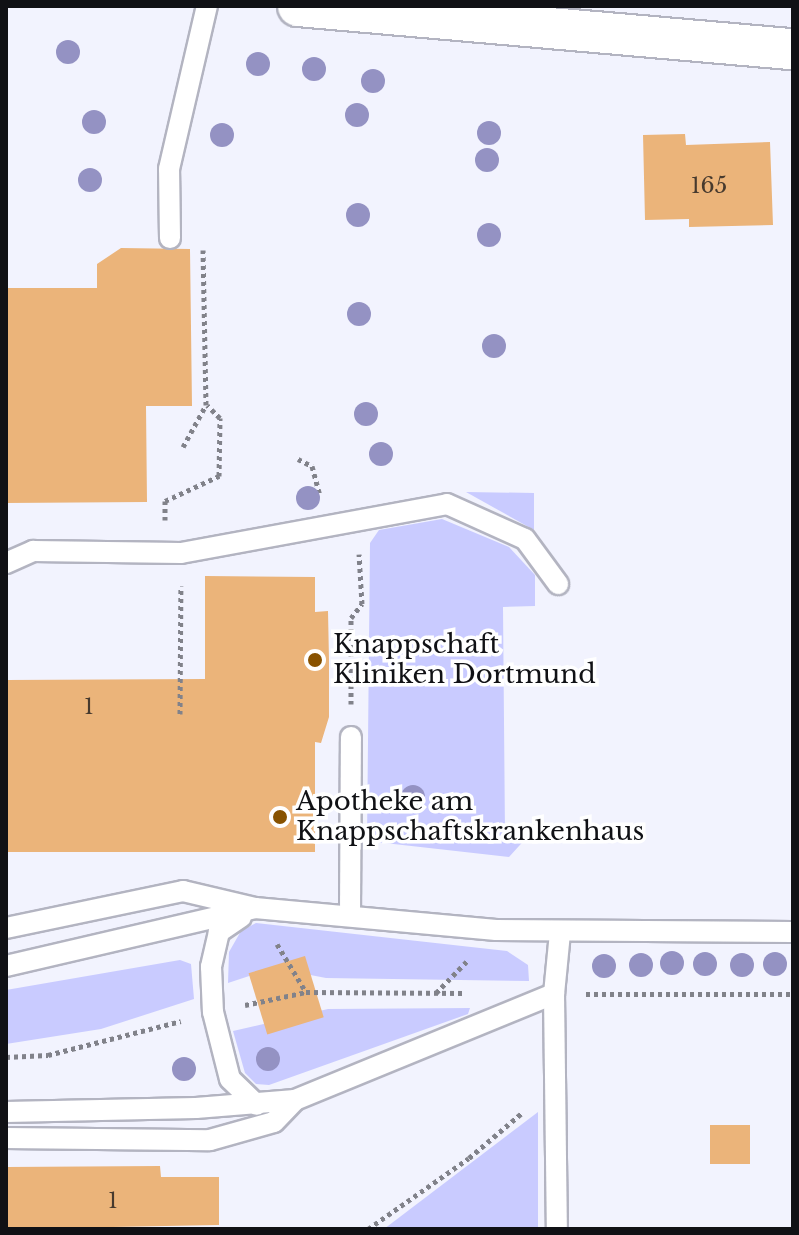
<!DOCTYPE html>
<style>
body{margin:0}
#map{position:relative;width:799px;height:1235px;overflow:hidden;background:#f2f3fe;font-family:"Libre Baskerville",serif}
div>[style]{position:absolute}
.green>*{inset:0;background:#c9cbff}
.building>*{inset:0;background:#ebb47a;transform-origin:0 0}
.path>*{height:5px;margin-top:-2.5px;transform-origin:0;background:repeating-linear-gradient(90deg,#81828a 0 4px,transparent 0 8px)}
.roads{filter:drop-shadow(2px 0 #b3b4c1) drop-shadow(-2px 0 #b3b4c1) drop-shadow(0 2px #b3b4c1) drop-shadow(0 -2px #b3b4c1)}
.lane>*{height:20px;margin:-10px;padding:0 10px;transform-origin:10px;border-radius:10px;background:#fff}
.street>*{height:40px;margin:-20px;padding:0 20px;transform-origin:20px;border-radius:20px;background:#fff}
.trees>*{width:24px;height:24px;margin:-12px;border-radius:50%;background:#9492c3}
.dots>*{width:22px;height:22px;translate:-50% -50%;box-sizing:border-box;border:4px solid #fff;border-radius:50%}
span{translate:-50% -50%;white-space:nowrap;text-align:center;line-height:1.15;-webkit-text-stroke:7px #fff;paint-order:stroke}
.number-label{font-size:22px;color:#473a2e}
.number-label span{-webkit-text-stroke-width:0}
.poi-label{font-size:26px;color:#101115}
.left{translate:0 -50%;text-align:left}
.frame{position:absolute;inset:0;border:8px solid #101115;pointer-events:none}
</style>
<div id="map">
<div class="green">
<div style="clip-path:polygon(466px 492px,534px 493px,534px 530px)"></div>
<div style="clip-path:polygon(442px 519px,509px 547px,535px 575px,535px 606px,503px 607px,505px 834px,529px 835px,509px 857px,367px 841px,370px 543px,379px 530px)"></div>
<div style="clip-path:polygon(256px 923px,507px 951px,528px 965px,529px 981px,326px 978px,274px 968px,228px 983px,229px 952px,241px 931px)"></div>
<div style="clip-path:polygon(180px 960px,191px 964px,194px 999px,101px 1029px,6px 1044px,6px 990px)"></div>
<div style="clip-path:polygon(470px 1008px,468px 1014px,269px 1085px,256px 1084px,245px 1073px,233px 1031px,328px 1009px)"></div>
<div style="clip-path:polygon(538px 1112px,538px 1229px,384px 1229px)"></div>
</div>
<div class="building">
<div style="clip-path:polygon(685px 134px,686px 145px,770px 142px,773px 225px,689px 227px,689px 219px,645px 220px,643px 135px)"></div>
<div style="clip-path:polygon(121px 248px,190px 249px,192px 406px,146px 406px,147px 502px,6px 503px,6px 288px,97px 288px,97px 264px)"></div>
<div style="clip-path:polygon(205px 576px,315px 577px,315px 612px,328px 611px,329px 660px,329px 717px,321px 743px,315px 742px,315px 852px,6px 852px,6px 680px,205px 679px)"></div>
<div style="left:305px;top:956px;width:64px;height:59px;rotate:73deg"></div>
<div style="left:750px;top:1125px;width:39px;height:40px;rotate:90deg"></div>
<div style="clip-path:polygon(160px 1166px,161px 1177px,219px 1177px,219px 1225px,6px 1229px,6px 1167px)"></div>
</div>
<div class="path">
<div style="left:183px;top:447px;width:48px;rotate:-61.3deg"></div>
<div style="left:206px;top:405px;width:155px;rotate:-91.1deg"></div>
<div style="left:298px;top:459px;width:16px;rotate:27deg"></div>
<div style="left:312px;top:466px;width:31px;rotate:75deg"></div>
<div style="left:165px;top:520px;width:19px;rotate:-90deg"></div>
<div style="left:165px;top:501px;width:60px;rotate:-24.8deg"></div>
<div style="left:219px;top:476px;width:58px;rotate:-89deg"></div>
<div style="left:220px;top:418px;width:18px;rotate:-135deg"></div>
<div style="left:351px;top:704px;width:86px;rotate:-90deg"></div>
<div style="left:351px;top:618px;width:18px;rotate:-52deg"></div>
<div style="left:362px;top:604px;width:50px;rotate:-93.4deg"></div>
<div style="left:180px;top:714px;width:128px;rotate:-89.6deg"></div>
<div style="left:277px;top:944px;width:56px;rotate:58.9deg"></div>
<div style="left:306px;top:992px;width:158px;rotate:0.4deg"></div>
<div style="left:436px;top:993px;width:46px;rotate:-45.9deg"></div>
<div style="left:586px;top:994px;width:207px"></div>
<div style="left:245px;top:1005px;width:62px;rotate:-12deg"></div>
<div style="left:6px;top:1057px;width:42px;rotate:-2.7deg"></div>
<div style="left:48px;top:1055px;width:137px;rotate:-14.3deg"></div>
<div style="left:368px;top:1229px;width:123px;rotate:-35.1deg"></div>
<div style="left:469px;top:1158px;width:71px;rotate:-40.4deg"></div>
</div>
<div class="roads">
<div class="lane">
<div style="left:170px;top:238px;width:69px;rotate:-90.8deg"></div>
<div style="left:169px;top:169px;width:167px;rotate:-76.9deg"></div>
<div style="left:6px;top:563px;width:30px;rotate:-24deg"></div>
<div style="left:33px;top:551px;width:148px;rotate:0.8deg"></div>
<div style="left:181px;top:553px;width:270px;rotate:-10.4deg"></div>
<div style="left:447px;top:504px;width:85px;rotate:24.2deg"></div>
<div style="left:525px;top:539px;width:56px;rotate:53.7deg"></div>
<div style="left:350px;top:915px;width:178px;rotate:-89.7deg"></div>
<div style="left:241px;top:917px;width:27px;rotate:146deg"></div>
<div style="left:219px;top:932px;width:36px;rotate:103deg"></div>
<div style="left:211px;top:967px;width:45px;rotate:87.5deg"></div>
<div style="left:213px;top:1012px;width:69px;rotate:75.8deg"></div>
<div style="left:230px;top:1079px;width:37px;rotate:44deg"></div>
<div style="left:6px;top:928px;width:181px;rotate:-11.8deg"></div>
<div style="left:183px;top:891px;width:74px;rotate:13.3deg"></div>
<div style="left:6px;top:966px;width:256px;rotate:-13.1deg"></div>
<div style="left:255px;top:908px;width:242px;rotate:5.2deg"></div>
<div style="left:496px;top:930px;width:297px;rotate:0.4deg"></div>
<div style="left:554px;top:994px;width:235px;rotate:89.3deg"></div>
<div style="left:6px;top:1112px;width:190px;rotate:-1.2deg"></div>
<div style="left:196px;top:1108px;width:99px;rotate:-4.6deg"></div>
<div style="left:295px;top:1100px;width:280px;rotate:-22.3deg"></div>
<div style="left:554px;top:994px;width:61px;rotate:-84.4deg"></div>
<div style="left:6px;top:1138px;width:204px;rotate:0.6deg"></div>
<div style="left:210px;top:1140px;width:66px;rotate:-15.7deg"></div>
<div style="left:274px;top:1122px;width:30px;rotate:-46deg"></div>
</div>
<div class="street">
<div style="left:298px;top:6px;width:497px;rotate:5deg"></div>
</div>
</div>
<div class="trees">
<div style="left:68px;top:52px"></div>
<div style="left:258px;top:64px"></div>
<div style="left:314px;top:69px"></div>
<div style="left:373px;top:81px"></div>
<div style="left:357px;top:115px"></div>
<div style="left:94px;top:122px"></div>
<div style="left:489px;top:133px"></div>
<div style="left:222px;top:135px"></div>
<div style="left:487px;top:160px"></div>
<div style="left:90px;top:180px"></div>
<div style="left:358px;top:215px"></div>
<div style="left:489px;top:235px"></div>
<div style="left:359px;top:314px"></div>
<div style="left:494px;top:346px"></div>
<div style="left:366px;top:414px"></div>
<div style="left:381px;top:454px"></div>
<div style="left:308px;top:498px"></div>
<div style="left:413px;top:797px"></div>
<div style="left:672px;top:963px"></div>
<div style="left:705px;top:964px"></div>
<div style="left:775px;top:964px"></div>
<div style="left:641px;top:965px"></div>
<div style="left:742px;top:965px"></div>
<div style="left:604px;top:966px"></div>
<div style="left:268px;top:1059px"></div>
<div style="left:184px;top:1069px"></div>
</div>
<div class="dots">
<div style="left:315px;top:660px;background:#885200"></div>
<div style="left:280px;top:817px;background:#885200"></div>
</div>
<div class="number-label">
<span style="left:709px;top:186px">165</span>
<span style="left:89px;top:707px">1</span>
<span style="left:113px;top:1201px">1</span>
</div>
<div class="poi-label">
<span class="left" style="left:333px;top:660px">Knappschaft<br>Kliniken Dortmund</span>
<span class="left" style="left:296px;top:817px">Apotheke am<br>Knappschaftskrankenhaus</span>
</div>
<div class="frame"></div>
</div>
